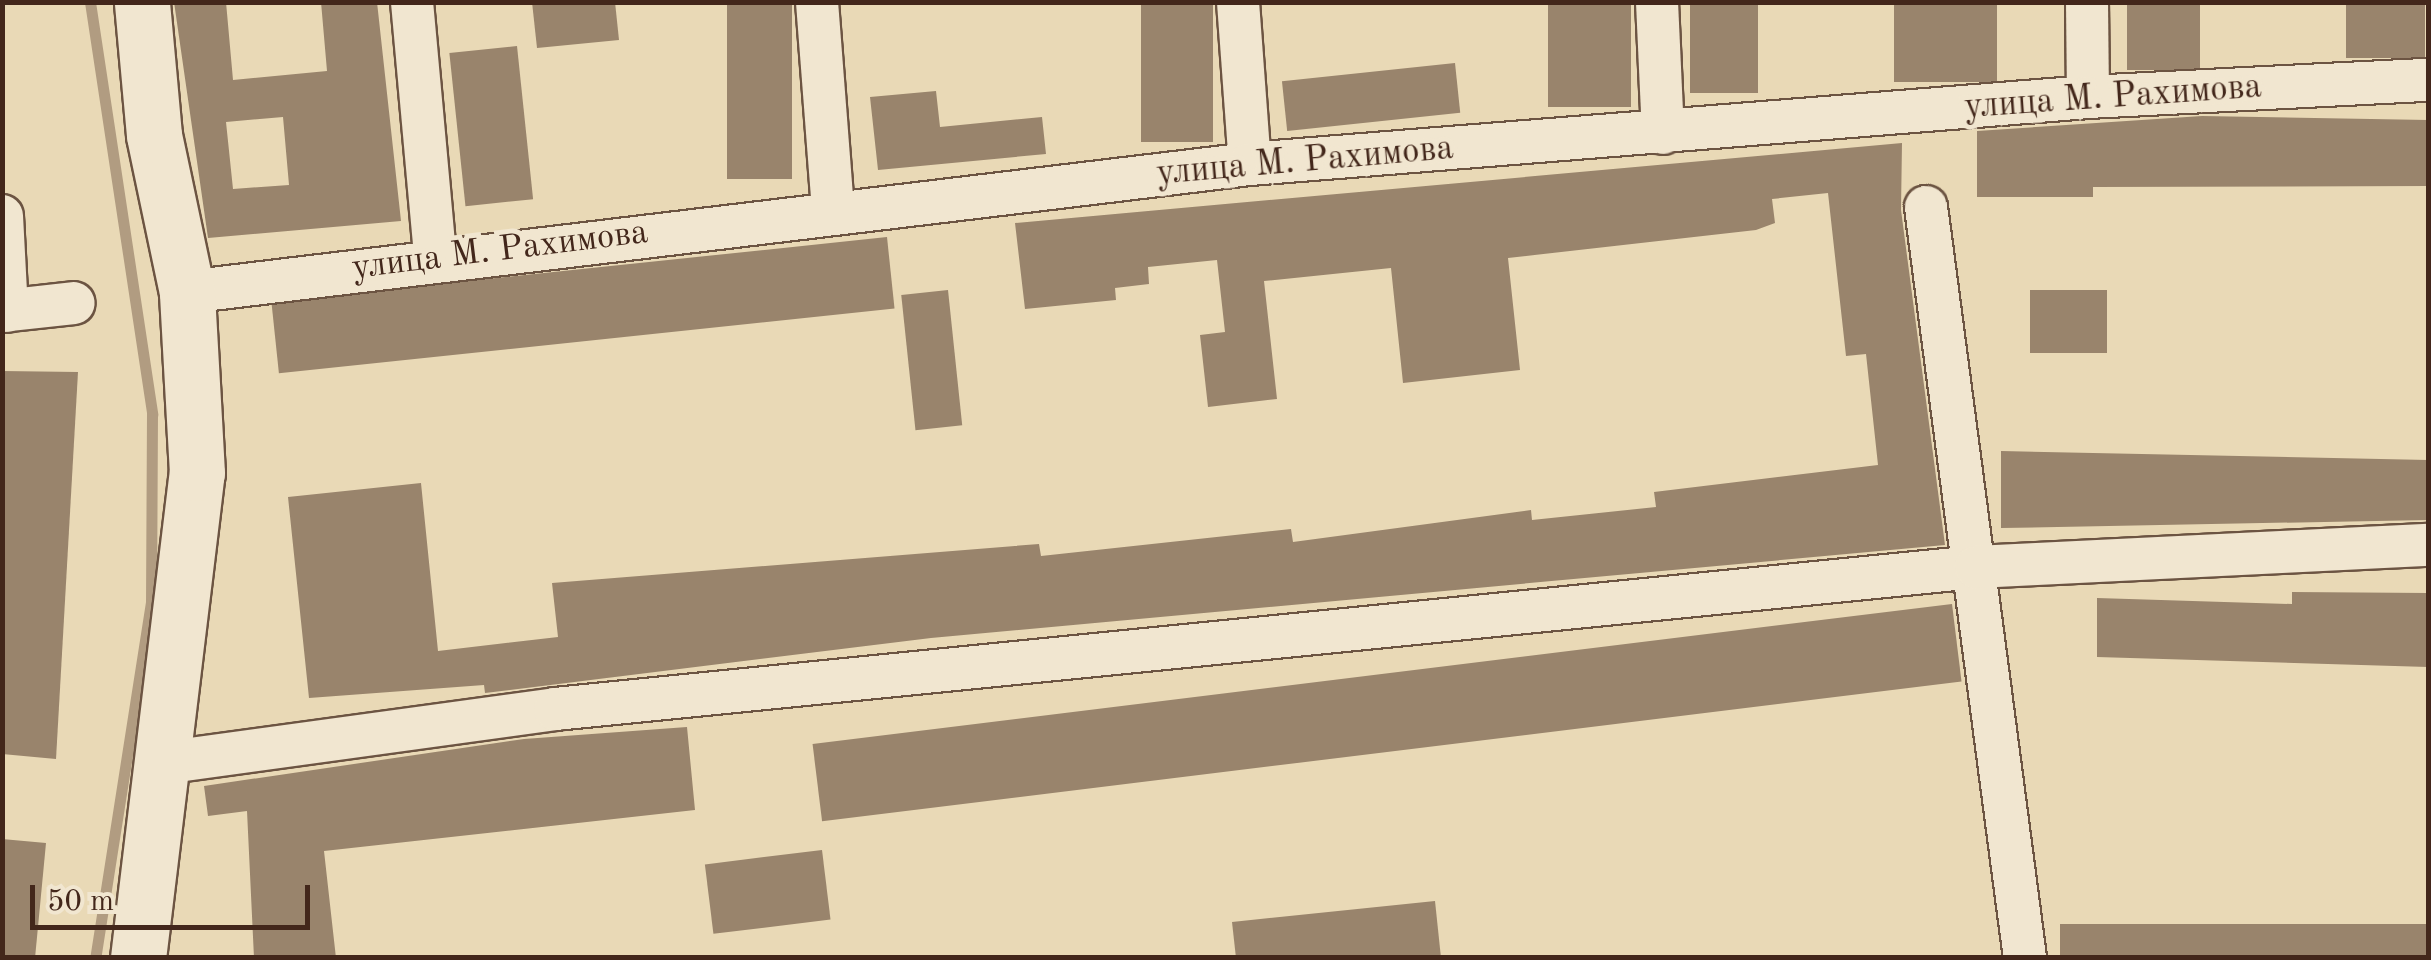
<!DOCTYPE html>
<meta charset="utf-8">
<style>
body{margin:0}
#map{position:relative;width:2431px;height:960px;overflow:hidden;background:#e9d9b6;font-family:"Old Standard TT",serif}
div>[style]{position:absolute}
.stream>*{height:11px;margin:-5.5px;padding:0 5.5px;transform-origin:5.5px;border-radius:5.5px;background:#b19c81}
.building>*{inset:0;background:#99846c;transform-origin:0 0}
.roads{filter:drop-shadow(2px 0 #6c5442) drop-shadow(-2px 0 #6c5442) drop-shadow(0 2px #6c5442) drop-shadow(0 -2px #6c5442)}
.street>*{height:42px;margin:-21px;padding:0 21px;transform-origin:21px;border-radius:21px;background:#f1e6d0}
.secondary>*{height:55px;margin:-27.5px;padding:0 27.5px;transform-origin:27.5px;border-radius:27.5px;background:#f1e6d0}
span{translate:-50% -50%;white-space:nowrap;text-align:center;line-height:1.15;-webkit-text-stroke:10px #f1e6d0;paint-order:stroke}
.street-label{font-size:35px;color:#43271b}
.frame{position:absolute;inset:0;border:5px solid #43271b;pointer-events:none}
.scale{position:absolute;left:30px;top:885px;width:280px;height:45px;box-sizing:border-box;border:5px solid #43271b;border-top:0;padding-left:12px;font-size:30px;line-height:35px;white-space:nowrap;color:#43271b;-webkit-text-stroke:8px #f1e6d0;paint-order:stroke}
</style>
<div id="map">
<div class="stream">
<div style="left:90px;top:2px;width:417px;rotate:81.4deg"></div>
<div style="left:152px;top:414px;width:188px;rotate:90.3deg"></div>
<div style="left:151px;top:602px;width:360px;rotate:98.9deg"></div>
</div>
<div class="building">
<div style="clip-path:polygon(evenodd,174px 2px,226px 2px,233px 80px,327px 71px,321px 2px,377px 2px,401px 221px,208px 238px,174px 2px,283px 117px,289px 185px,233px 189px,226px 122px,283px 117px)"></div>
<div style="clip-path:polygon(532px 2px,615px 2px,619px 40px,537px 48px)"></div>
<div style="left:727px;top:2px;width:65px;height:177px"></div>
<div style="left:1141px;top:2px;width:72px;height:140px"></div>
<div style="left:1548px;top:2px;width:83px;height:105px"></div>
<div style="left:1690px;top:2px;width:68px;height:91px"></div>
<div style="left:1894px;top:2px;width:103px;height:80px"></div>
<div style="left:2127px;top:2px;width:73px;height:68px"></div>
<div style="left:2346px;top:2px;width:79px;height:56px"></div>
<div style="left:517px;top:46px;width:154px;height:68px;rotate:84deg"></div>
<div style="left:1455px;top:63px;width:50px;height:174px;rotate:84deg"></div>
<div style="clip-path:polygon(936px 91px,940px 127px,1042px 117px,1046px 154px,878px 170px,870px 97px)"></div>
<div style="clip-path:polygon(2202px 116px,2428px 120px,2428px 186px,2093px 187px,2093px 197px,1977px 197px,1977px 131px)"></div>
<div style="clip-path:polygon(1902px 143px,1901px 210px,1945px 545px,931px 638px,485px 693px,484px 685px,309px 698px,288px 497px,421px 483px,438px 651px,558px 637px,552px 583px,1039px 544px,1041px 556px,1291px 529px,1293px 542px,1531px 510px,1532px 520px,1656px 507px,1654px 492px,1878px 465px,1866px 354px,1846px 356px,1828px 193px,1772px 199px,1775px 223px,1756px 230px,1508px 258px,1520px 370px,1403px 383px,1391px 268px,1264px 281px,1277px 399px,1208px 407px,1200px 335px,1225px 332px,1217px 260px,1148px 267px,1149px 284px,1115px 288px,1116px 300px,1025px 309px,1015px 223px)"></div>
<div style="left:887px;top:237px;width:72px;height:619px;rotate:84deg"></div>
<div style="left:948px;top:290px;width:136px;height:47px;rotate:84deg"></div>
<div style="left:2030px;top:290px;width:77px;height:63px"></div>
<div style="clip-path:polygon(2px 371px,78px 372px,56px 759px,2px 754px)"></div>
<div style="clip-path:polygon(2001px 451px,2428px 460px,2428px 520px,2001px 528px)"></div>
<div style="clip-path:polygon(2292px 592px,2428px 593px,2428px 667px,2097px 657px,2097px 598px,2292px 604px)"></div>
<div style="left:1952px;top:604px;width:78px;height:1148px;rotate:83deg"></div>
<div style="clip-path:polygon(687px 727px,695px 810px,324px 851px,336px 958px,254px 958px,247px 811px,208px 816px,204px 786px,524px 739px)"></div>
<div style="clip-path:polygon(2px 839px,46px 843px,35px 958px,2px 958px)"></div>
<div style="left:822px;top:850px;width:70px;height:118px;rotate:83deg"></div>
<div style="clip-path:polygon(1435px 901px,1441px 958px,1236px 958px,1232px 922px)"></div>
<div style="left:2060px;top:924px;width:368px;height:34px"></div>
</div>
<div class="roads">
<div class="street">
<div style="left:412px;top:2px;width:256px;rotate:84.8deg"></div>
<div style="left:817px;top:2px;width:209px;rotate:85.6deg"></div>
<div style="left:1238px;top:2px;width:162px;rotate:85.8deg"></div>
<div style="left:1657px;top:2px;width:131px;rotate:87.4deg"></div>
<div style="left:2087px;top:2px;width:95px;rotate:89.4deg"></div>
<div style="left:1926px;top:207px;width:757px;rotate:82.49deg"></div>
<div style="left:2px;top:216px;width:95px;rotate:87deg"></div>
<div style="left:187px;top:292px;width:1071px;rotate:-6.87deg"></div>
<div style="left:1250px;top:164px;width:841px;rotate:-4.57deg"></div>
<div style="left:2088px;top:97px;width:340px;rotate:-2.9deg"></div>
<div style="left:2px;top:311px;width:72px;rotate:-6.3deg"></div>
<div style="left:169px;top:762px;width:390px;rotate:-7.8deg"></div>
<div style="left:555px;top:709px;width:1428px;rotate:-5.71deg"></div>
<div style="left:1976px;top:567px;width:453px;rotate:-2.8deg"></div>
</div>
<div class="secondary">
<div style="left:138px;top:958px;width:489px;rotate:-83.1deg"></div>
<div style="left:197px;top:473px;width:181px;rotate:-93.2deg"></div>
<div style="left:187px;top:292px;width:160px;rotate:-101.9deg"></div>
<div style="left:154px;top:135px;width:134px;rotate:-95.2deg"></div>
</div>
</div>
<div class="street-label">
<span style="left:2113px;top:98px;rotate:-4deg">улица М. Рахимова</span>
<span style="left:1305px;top:162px;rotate:-5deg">улица М. Рахимова</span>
<span style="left:500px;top:251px;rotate:-7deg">улица М. Рахимова</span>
</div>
<div class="frame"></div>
<div class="scale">50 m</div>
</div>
